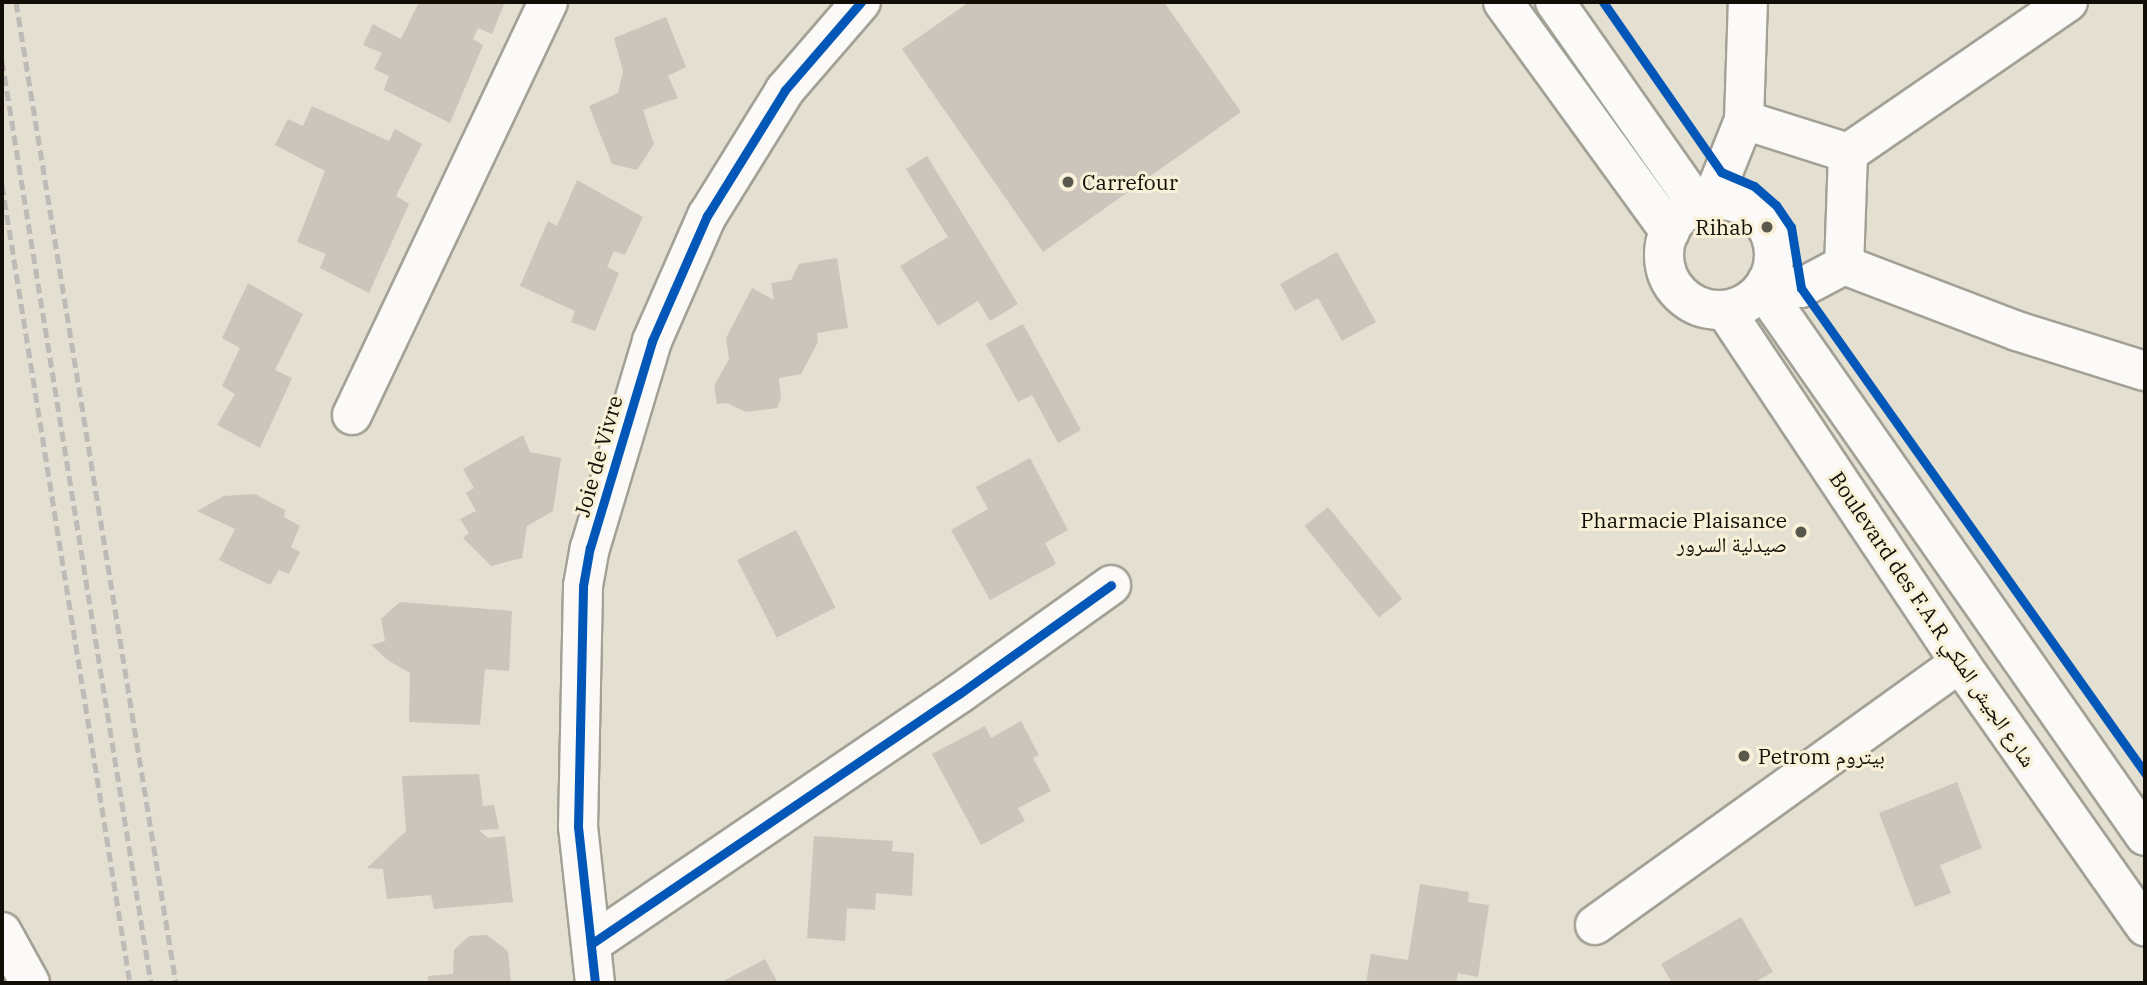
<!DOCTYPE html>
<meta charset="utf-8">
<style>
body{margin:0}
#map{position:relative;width:2147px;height:985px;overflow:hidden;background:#e3dfd1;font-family:"IBM Plex Serif","Noto Naskh Arabic",serif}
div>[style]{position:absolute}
.building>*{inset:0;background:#ccc5bc;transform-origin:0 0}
.roads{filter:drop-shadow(2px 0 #a3a095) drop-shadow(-2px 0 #a3a095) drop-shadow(0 2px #a3a095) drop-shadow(0 -2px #a3a095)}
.minor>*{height:38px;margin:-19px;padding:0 19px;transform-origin:19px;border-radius:19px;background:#fbfaf8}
.major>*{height:38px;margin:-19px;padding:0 19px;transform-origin:19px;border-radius:19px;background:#fbfaf8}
.major>.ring{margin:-19px;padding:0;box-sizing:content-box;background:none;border:38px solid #fbfaf8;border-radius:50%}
.rail>*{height:5px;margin-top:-2.5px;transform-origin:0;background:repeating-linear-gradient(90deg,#bdbbb8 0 10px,transparent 0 15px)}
.cycleway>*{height:9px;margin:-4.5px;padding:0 4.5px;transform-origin:4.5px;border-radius:4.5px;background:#0057b8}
.dots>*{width:19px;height:19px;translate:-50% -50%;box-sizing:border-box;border:4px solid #f8f0d7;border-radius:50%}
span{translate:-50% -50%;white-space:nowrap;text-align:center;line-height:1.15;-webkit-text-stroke:6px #f8f0d7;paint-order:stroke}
.poi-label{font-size:21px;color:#100e06}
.left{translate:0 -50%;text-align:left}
.right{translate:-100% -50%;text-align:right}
.street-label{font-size:21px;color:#100e06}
.frame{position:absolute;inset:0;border:4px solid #100e06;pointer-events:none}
</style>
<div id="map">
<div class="building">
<div style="clip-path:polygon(419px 2px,505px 2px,492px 34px,478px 28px,473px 39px,483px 45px,450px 123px,384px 90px,389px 76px,374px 69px,382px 53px,363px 45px,373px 24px,401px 39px)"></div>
<div style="clip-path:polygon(969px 2px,1164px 2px,1241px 112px,1043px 252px,902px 49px)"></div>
<div style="clip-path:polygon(666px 17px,686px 67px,668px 76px,678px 98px,643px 110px,654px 144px,637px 170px,612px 164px,589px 106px,618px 93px,623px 71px,614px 38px)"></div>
<div style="clip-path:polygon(312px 106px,389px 141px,395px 129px,422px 144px,396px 196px,409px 204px,369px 293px,320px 268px,326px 254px,297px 242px,325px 171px,275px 145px,288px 119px,303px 126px)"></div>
<div style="clip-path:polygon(927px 156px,1018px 304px,990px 321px,978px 301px,938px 326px,900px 266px,948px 237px,906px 169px)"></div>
<div style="clip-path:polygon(577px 180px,643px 217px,625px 255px,614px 251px,607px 267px,619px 273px,595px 331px,571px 322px,575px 311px,520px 286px,548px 221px,557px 226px)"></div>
<div style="clip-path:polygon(1337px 252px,1376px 322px,1342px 341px,1318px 298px,1295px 311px,1280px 284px)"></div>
<div style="clip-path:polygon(837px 258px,848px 328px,817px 333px,818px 342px,801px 374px,779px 378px,781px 398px,777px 408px,746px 412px,727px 403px,717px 404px,714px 386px,729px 359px,726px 338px,752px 288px,774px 300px,771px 283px,791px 280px,799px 264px)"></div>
<div style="clip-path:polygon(248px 283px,303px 314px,275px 370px,292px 378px,260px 448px,217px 425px,235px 394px,222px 386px,240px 348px,222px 338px)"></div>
<div style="clip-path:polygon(1023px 324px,1081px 430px,1058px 443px,1032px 395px,1018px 402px,986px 344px)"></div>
<div style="clip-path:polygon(523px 435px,530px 452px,561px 458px,553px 511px,527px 526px,522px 558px,491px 566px,463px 538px,469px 533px,460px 519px,476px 511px,466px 493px,474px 488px,463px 469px)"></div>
<div style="clip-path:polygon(1030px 458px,1068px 530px,1045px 543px,1056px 564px,990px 600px,951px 530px,988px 509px,976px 487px)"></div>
<div style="clip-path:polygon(255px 494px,285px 510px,284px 517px,300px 526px,291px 547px,300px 552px,289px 574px,279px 570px,270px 585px,219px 560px,235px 529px,197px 511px,224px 496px)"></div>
<div style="left:1328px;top:507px;width:118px;height:30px;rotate:51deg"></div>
<div style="left:796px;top:530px;width:87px;height:66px;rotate:63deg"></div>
<div style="clip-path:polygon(400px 602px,512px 611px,509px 671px,485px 669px,480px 725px,409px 722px,410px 673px,389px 661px,371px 645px,385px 641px,381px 619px)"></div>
<div style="clip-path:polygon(1021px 721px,1039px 755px,1033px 758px,1051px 791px,1018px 808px,1025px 821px,981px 845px,932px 754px,985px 726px,991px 738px)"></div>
<div style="clip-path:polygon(479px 774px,483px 806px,494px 805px,499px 829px,479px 830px,488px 838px,505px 836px,513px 902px,434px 909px,431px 895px,387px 899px,383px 869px,367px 868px,406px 831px,402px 776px)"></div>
<div style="clip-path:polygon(1957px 782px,1982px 848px,1940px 865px,1951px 893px,1915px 907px,1879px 813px)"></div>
<div style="clip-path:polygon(814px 836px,893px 841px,892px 851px,914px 853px,912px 896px,876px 893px,875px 910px,847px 908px,845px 941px,807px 938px)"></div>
<div style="clip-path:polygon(1420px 884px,1469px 892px,1468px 902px,1489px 905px,1478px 977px,1458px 973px,1456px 983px,1366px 983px,1371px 954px,1408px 960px)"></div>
<div style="clip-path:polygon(1741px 917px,1773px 972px,1753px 983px,1672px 983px,1661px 964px)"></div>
<div style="clip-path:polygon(487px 935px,508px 951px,511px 983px,428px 983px,428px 976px,453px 974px,454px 950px,469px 936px)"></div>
<div style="clip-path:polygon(765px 959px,778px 983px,720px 983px)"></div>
</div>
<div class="roads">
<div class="minor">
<div style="left:1744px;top:120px;width:118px;rotate:-88.1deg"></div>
<div style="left:1848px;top:153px;width:267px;rotate:-34.5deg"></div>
<div style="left:1712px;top:200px;width:86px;rotate:-68.2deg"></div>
<div style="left:1744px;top:120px;width:109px;rotate:17.6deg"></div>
<div style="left:1848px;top:153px;width:112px;rotate:92deg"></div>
<div style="left:1844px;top:265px;width:49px;rotate:151.9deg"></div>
<div style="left:1801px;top:288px;width:35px;rotate:-170deg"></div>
<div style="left:1844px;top:265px;width:185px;rotate:20.9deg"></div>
<div style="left:2017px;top:331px;width:134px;rotate:17.4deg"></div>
<div style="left:352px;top:415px;width:457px;rotate:-64.6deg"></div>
<div style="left:1595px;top:925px;width:449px;rotate:-35.7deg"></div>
<div style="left:2px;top:932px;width:58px;rotate:61.2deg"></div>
<div style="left:591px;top:944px;width:445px;rotate:-34.2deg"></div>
<div style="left:959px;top:694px;width:187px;rotate:-35.6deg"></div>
<div style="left:595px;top:983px;width:157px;rotate:-96.2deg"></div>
<div style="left:578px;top:827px;width:241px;rotate:-88.8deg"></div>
<div style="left:583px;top:586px;width:39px;rotate:-80deg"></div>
<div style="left:590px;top:548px;width:216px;rotate:-73.3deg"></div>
<div style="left:652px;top:341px;width:137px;rotate:-66.3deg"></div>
<div style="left:707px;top:216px;width:148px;rotate:-58.2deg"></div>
<div style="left:785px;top:90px;width:116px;rotate:-49.2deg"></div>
</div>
<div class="major">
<div style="left:1503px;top:2px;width:284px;rotate:54deg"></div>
<div style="left:1555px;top:2px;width:248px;rotate:55deg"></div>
<div class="ring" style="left:1664px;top:200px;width:72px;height:72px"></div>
<div style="left:1763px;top:289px;width:667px;rotate:55.07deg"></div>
<div style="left:1725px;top:310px;width:424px;rotate:56.3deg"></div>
<div style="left:1960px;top:663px;width:322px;rotate:54.9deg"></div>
</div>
</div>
<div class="rail">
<div style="left:16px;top:2px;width:994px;rotate:80.74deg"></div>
<div style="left:2px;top:61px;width:934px;rotate:80.82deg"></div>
<div style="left:2px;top:185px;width:808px;rotate:80.89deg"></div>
</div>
<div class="cycleway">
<div style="left:1603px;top:2px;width:207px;rotate:55.2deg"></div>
<div style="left:1721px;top:172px;width:36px;rotate:23deg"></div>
<div style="left:1754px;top:186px;width:29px;rotate:41deg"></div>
<div style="left:1776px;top:205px;width:27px;rotate:56deg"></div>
<div style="left:1791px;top:227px;width:62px;rotate:80.7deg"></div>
<div style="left:1801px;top:288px;width:595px;rotate:54.65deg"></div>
<div style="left:591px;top:944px;width:445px;rotate:-34.2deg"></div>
<div style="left:959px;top:694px;width:187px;rotate:-35.6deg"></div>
<div style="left:595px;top:983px;width:157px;rotate:-96.2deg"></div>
<div style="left:578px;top:827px;width:241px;rotate:-88.8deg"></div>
<div style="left:583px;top:586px;width:39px;rotate:-80deg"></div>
<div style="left:590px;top:548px;width:216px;rotate:-73.3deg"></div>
<div style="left:652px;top:341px;width:137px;rotate:-66.3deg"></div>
<div style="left:707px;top:216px;width:148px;rotate:-58.2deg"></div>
<div style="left:785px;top:90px;width:116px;rotate:-49.2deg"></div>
</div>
<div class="dots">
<div style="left:1068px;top:182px;background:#5a574d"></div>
<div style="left:1767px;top:227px;background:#5a574d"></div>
<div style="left:1801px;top:532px;background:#5a574d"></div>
<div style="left:1744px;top:756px;background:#5a574d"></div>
</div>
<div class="poi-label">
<span class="left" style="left:1082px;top:182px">Carrefour</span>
<span class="right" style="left:1753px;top:227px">Rihab</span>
<span class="right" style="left:1787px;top:532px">Pharmacie Plaisance<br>صيدلية السرور</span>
<span class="left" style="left:1758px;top:756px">Petrom بيتروم</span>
</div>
<div class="street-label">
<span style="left:598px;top:456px;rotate:-74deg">Joie de Vivre</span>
<span style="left:1933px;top:619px;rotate:56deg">Boulevard des F.A.R شارع الجيش الملكي</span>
</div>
<div class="frame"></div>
</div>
